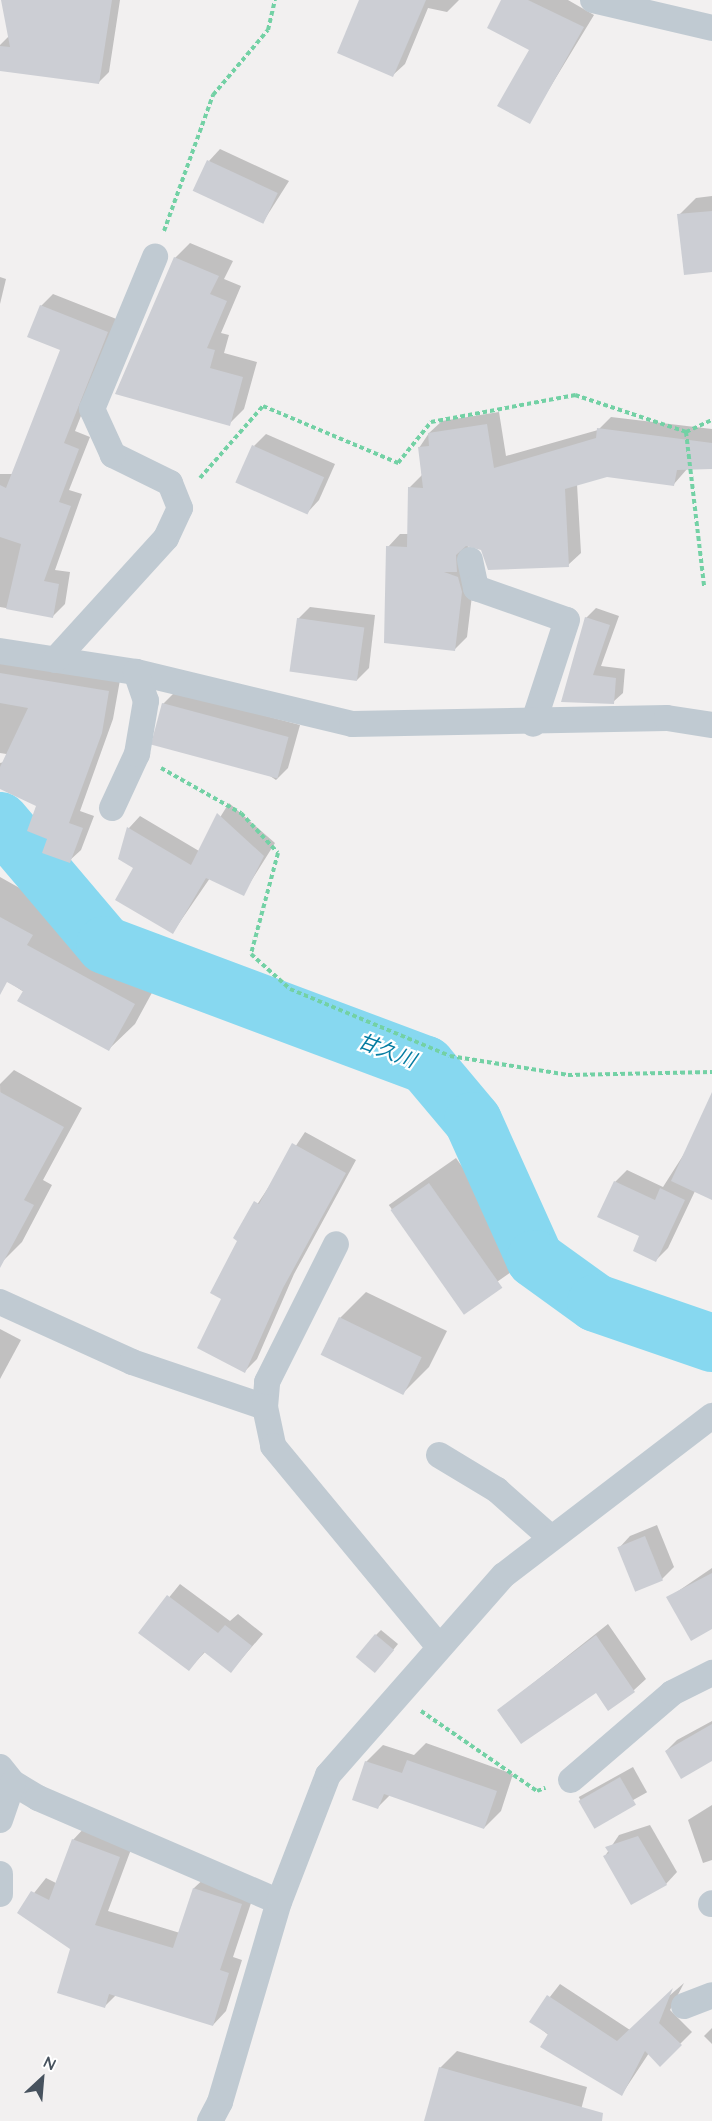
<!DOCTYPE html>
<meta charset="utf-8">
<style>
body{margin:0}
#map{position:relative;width:712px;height:2121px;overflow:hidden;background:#f2f0f0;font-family:Quicksand,"Noto Sans JP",sans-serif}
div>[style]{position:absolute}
.shadow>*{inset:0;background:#0003;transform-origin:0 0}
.river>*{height:58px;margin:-29px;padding:0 29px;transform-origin:29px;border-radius:29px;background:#87d8f0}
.building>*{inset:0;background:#ccced4;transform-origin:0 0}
.path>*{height:4px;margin-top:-2px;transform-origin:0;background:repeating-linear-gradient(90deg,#73d1a5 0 4.5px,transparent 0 7.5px)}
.minor>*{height:26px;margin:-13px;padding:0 13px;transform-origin:13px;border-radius:13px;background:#c0cad2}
span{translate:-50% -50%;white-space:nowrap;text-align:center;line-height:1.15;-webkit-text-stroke:4.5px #fff;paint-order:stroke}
.water-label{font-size:20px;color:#067da2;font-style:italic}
.north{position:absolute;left:12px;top:2049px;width:60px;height:60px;-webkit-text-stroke:4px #fff;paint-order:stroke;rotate:26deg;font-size:16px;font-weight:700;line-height:24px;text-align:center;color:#47525e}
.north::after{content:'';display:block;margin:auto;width:21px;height:27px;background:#47525e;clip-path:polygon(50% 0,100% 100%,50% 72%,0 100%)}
</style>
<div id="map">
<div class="shadow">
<div style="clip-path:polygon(2px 0,120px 0,109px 72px,99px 82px,0 70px,0 45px,9px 36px)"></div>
<div style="clip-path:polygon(361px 0,459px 0,447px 12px,428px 8px,405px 64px,393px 75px)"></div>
<div style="clip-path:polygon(503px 0,568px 0,594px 15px,529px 122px,531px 49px)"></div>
<div style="clip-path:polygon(220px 149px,289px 181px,263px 222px,209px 161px)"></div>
<div style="clip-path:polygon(712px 196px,712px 270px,679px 215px,696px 198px)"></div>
<div style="clip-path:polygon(190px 243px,233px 261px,224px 279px,241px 286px,221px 333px,229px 335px,224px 353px,257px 362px,244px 409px,229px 424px,117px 393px,175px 258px)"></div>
<div style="clip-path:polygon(0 277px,6px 279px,0 304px)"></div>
<div style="clip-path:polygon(53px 294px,119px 320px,75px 431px,90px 437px,69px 490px,82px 494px,55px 570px,70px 572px,65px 604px,53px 616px,0 607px,0 474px,13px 474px,62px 349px,41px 306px)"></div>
<div style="clip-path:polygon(499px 412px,506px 456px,598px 430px,611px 417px,712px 429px,712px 469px,687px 469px,674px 484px,607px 475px,577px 484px,581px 553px,568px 565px,468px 545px,474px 579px,467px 637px,455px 649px,388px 547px,400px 534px,408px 534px,409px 488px,422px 475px,419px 448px,429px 433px,442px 421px)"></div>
<div style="clip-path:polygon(266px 434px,335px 464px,319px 500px,308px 512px,254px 446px)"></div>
<div style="clip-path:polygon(310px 607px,375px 615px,369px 668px,357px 680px,298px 619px)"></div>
<div style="clip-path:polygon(596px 608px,619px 616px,601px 666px,625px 669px,623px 693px,613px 702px,563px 701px,586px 618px)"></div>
<div style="clip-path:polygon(0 660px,120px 680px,113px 719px,80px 811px,94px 816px,81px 850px,69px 861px,49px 838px,38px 806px,0 788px,0 763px,25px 757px,0 753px)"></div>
<div style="clip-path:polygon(175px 692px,300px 725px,288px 768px,276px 780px,163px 704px)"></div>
<div style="clip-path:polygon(229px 803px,275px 843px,243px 894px,210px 878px,173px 932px,136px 868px,129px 828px,140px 816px,199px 851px)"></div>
<div style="clip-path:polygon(0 877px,57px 909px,52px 919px,160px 978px,135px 1024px,109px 1049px,0 976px)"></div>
<div style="clip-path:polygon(14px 1070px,82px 1108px,43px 1180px,52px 1185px,22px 1242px,3px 1261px,0 1084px)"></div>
<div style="clip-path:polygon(712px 1110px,712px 1198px,695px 1191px,668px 1248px,656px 1260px,615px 1182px,627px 1170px,663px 1187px)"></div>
<div style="clip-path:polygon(305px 1132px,356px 1160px,294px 1274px,257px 1359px,245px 1371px,223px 1299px,239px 1240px,235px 1238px)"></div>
<div style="left:456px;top:1158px;width:125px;height:82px;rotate:55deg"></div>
<div style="clip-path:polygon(366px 1292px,447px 1331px,429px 1367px,403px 1393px,340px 1318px)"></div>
<div style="clip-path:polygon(0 1329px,21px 1340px,0 1379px)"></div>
<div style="clip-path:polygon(657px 1525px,674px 1567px,662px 1579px,619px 1548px,630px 1536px)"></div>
<div style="clip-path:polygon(712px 1568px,712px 1627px,668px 1598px)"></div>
<div style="clip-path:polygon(180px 1584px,230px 1621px,238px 1614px,263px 1634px,231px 1671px,206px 1651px,189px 1669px,140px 1633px)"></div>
<div style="clip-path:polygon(608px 1624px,646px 1679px,634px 1690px,608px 1708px,596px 1691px,499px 1710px)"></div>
<div style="clip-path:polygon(381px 1630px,398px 1644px,380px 1666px,376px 1635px)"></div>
<div style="clip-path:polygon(712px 1721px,712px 1761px,666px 1751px,677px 1740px)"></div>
<div style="clip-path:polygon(426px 1743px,513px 1774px,501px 1811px,484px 1828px,390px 1795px,378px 1807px,366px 1762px,383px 1745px,414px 1755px)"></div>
<div style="left:633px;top:1767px;width:29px;height:62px;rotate:61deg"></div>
<div style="clip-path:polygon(712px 1805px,712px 1860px,703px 1863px,688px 1820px)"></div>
<div style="clip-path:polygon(650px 1825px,677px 1872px,666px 1884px,605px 1856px,619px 1835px)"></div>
<div style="clip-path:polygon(86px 1826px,133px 1844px,108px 1911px,180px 1933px,194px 1888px,208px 1875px,255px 1891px,233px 1957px,242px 1960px,226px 2011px,213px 2025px,116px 1995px,105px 2006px,72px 1948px,19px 1912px,46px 1878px,56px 1883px,73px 1840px)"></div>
<div style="clip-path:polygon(684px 1983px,670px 2010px,692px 2032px,660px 2064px,649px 2053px,622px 2094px,531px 2021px,560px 1984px,630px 2030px)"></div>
<div style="clip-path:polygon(712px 2028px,712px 2044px,704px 2036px)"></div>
<div style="clip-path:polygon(457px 2051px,587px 2087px,578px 2121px,437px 2121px,440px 2068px)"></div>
</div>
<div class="river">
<div style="left:0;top:821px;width:162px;rotate:49.7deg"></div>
<div style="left:105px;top:945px;width:343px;rotate:20.5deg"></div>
<div style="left:426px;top:1065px;width:73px;rotate:50deg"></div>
<div style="left:473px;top:1121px;width:151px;rotate:65.8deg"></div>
<div style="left:535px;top:1259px;width:75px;rotate:35.8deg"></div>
<div style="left:596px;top:1303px;width:123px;rotate:19deg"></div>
</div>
<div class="building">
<div style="clip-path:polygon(1px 0,112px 0,99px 84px,0 71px,0 46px,10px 47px)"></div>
<div style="clip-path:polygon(359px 0,426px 0,393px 77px,337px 53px)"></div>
<div style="clip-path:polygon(501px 0,528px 0,584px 27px,530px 124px,497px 106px,529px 50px,487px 28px)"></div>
<div style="left:207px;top:160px;width:78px;height:34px;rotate:25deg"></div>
<div style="clip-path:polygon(712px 211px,712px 272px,684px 275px,677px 214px)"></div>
<div style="clip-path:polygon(174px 257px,219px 276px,210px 294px,227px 301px,207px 348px,215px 350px,210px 368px,243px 377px,230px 426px,115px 394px)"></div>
<div style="clip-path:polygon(40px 305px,108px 332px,64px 443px,79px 449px,59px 502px,71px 506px,44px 581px,59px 584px,53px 618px,6px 609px,21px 544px,0 537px,0 485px,6px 488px,60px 350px,27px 337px)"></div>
<div style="clip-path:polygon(487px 424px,494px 468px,596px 438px,597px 428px,712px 443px,712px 469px,677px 470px,674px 486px,607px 477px,565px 489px,569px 567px,488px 570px,481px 550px,466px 546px,456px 555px,457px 572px,444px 572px,458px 577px,462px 592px,455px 651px,384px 643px,386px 546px,407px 547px,408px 487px,423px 488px,418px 447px,429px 446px,428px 433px)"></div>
<div style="left:252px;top:445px;width:79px;height:41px;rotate:24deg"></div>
<div style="clip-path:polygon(585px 617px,610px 625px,593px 675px,616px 678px,614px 704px,561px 702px)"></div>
<div style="left:297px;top:618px;width:68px;height:54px;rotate:8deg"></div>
<div style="clip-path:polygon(0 673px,109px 691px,102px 733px,69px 823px,83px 828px,70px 863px,42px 853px,47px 839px,27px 831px,36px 806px,0 789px,0 767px,28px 708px,0 703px)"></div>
<div style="left:162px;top:703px;width:131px;height:43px;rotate:15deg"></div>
<div style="clip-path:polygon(217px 813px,264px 856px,244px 896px,206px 878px,173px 934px,115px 900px,133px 868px,118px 859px,127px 827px,191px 865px)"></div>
<div style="clip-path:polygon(0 917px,33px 935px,27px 945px,135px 1004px,109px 1051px,17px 1001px,23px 991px,7px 982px,0 995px)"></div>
<div style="clip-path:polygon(0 1092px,64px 1127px,24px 1200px,34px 1205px,0 1268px)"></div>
<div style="clip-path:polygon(712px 1092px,712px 1200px,671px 1181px)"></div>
<div style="clip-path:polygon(292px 1143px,346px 1173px,283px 1288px,245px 1373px,197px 1348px,221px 1299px,210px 1293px,237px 1241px,233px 1238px,254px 1201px,259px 1204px)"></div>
<div style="clip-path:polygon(614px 1181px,655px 1200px,660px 1188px,685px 1200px,656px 1262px,633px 1251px,639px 1236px,597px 1217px)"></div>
<div style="left:429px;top:1183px;width:128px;height:47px;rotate:55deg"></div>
<div style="left:339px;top:1317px;width:92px;height:42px;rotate:26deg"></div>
<div style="left:645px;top:1536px;width:48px;height:30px;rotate:68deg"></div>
<div style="clip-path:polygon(712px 1573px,712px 1629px,691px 1641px,666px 1597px)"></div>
<div style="clip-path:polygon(167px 1595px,218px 1633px,225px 1625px,252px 1646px,231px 1673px,204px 1652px,189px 1671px,138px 1633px)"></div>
<div style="left:375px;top:1634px;width:25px;height:30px;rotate:40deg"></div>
<div style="clip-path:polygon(596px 1635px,635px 1692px,608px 1711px,596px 1693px,521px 1744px,497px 1710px)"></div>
<div style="clip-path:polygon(712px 1724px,712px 1761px,681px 1779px,665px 1751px)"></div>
<div style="clip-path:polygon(407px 1760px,497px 1791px,484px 1829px,384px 1794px,378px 1809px,352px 1800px,365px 1761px,402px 1773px)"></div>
<div style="left:620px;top:1777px;width:32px;height:48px;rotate:60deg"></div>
<div style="clip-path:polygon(638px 1836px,667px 1885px,631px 1905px,603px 1856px,609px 1853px,605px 1847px)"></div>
<div style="clip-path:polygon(72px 1839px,120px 1857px,95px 1925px,173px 1948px,193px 1888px,242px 1904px,220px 1970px,229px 1973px,213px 2026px,109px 1994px,105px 2008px,57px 1993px,70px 1949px,17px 1913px,31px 1891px,49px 1900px)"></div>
<div style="clip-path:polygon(673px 1988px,659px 2023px,682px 2045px,660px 2067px,645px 2051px,622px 2096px,540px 2047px,548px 2034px,529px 2022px,547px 1995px,617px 2041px)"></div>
<div style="clip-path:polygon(439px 2067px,603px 2113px,602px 2121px,424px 2121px)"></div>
</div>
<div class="path">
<div style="left:164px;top:231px;width:145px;rotate:-70.2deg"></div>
<div style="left:213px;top:95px;width:85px;rotate:-49.8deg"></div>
<div style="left:268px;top:30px;width:31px;rotate:-77deg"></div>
<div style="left:686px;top:432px;width:155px;rotate:83.3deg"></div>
<div style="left:200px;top:478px;width:96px;rotate:-48.8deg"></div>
<div style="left:263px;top:406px;width:147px;rotate:22.9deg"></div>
<div style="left:398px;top:463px;width:53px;rotate:-51.2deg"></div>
<div style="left:431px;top:422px;width:147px;rotate:-10.6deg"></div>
<div style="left:575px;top:395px;width:117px;rotate:18.4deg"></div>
<div style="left:686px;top:432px;width:29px;rotate:-25deg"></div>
<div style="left:161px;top:768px;width:92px;rotate:29.4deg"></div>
<div style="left:241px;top:813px;width:54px;rotate:47.2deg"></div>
<div style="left:278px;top:853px;width:105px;rotate:105deg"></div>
<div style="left:251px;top:954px;width:52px;rotate:41.9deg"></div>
<div style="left:290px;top:989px;width:173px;rotate:22.7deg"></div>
<div style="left:450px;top:1056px;width:120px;rotate:9.1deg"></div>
<div style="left:568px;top:1075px;width:144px;rotate:-1.2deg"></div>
<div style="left:421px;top:1711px;width:141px;rotate:34.6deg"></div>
<div style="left:537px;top:1791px;width:9px;rotate:-21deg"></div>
</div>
<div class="minor">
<div style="left:593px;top:0;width:122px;rotate:13.2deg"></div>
<div style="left:470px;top:560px;width:29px;rotate:78deg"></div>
<div style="left:476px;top:588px;width:96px;rotate:19.4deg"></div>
<div style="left:567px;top:620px;width:109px;rotate:108.1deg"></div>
<div style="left:0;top:651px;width:138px;rotate:8.8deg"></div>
<div style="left:136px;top:672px;width:222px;rotate:13.5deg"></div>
<div style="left:352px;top:724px;width:315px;rotate:-1.1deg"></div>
<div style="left:667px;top:718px;width:46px;rotate:8.8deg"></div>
<div style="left:55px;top:660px;width:165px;rotate:-47.7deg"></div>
<div style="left:166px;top:538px;width:33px;rotate:-65deg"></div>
<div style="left:180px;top:508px;width:27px;rotate:-112deg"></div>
<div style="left:170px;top:483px;width:64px;rotate:-153.8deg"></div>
<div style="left:113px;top:455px;width:51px;rotate:-114.5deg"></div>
<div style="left:92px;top:409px;width:165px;rotate:-67.5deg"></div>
<div style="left:112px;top:808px;width:60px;rotate:-65.2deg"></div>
<div style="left:137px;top:754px;width:54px;rotate:-80.4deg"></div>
<div style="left:146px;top:701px;width:31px;rotate:-109deg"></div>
<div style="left:0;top:1302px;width:145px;rotate:24.4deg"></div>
<div style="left:132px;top:1362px;width:140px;rotate:18.7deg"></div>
<div style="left:265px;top:1407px;width:40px;rotate:78deg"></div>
<div style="left:273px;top:1446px;width:261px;rotate:50.4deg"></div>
<div style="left:265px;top:1407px;width:25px;rotate:-85deg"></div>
<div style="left:267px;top:1382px;width:154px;rotate:-63.4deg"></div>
<div style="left:439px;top:1455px;width:68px;rotate:31.1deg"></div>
<div style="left:497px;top:1490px;width:71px;rotate:41.6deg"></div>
<div style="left:0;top:1767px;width:21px;rotate:51deg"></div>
<div style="left:13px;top:1783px;width:29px;rotate:31deg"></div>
<div style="left:38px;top:1798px;width:262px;rotate:23.3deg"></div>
<div style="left:571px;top:1780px;width:133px;rotate:-40.7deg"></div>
<div style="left:672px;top:1693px;width:45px;rotate:-26.6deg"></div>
<div style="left:0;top:1820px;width:39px;rotate:-71deg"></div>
<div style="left:0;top:1874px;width:20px;rotate:90deg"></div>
<div style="left:711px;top:1904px;width:1px;rotate:-45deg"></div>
<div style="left:684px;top:2006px;width:30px;rotate:-21deg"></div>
<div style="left:210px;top:2121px;width:21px;rotate:-62deg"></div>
<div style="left:220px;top:2102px;width:209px;rotate:-73.6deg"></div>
<div style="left:279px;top:1902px;width:136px;rotate:-68.9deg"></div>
<div style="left:328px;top:1775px;width:266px;rotate:-48.7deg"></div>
<div style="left:504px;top:1575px;width:262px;rotate:-37.4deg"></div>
</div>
<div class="water-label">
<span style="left:387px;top:1050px;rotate:21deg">甘久川</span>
</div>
<div class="north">N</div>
</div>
